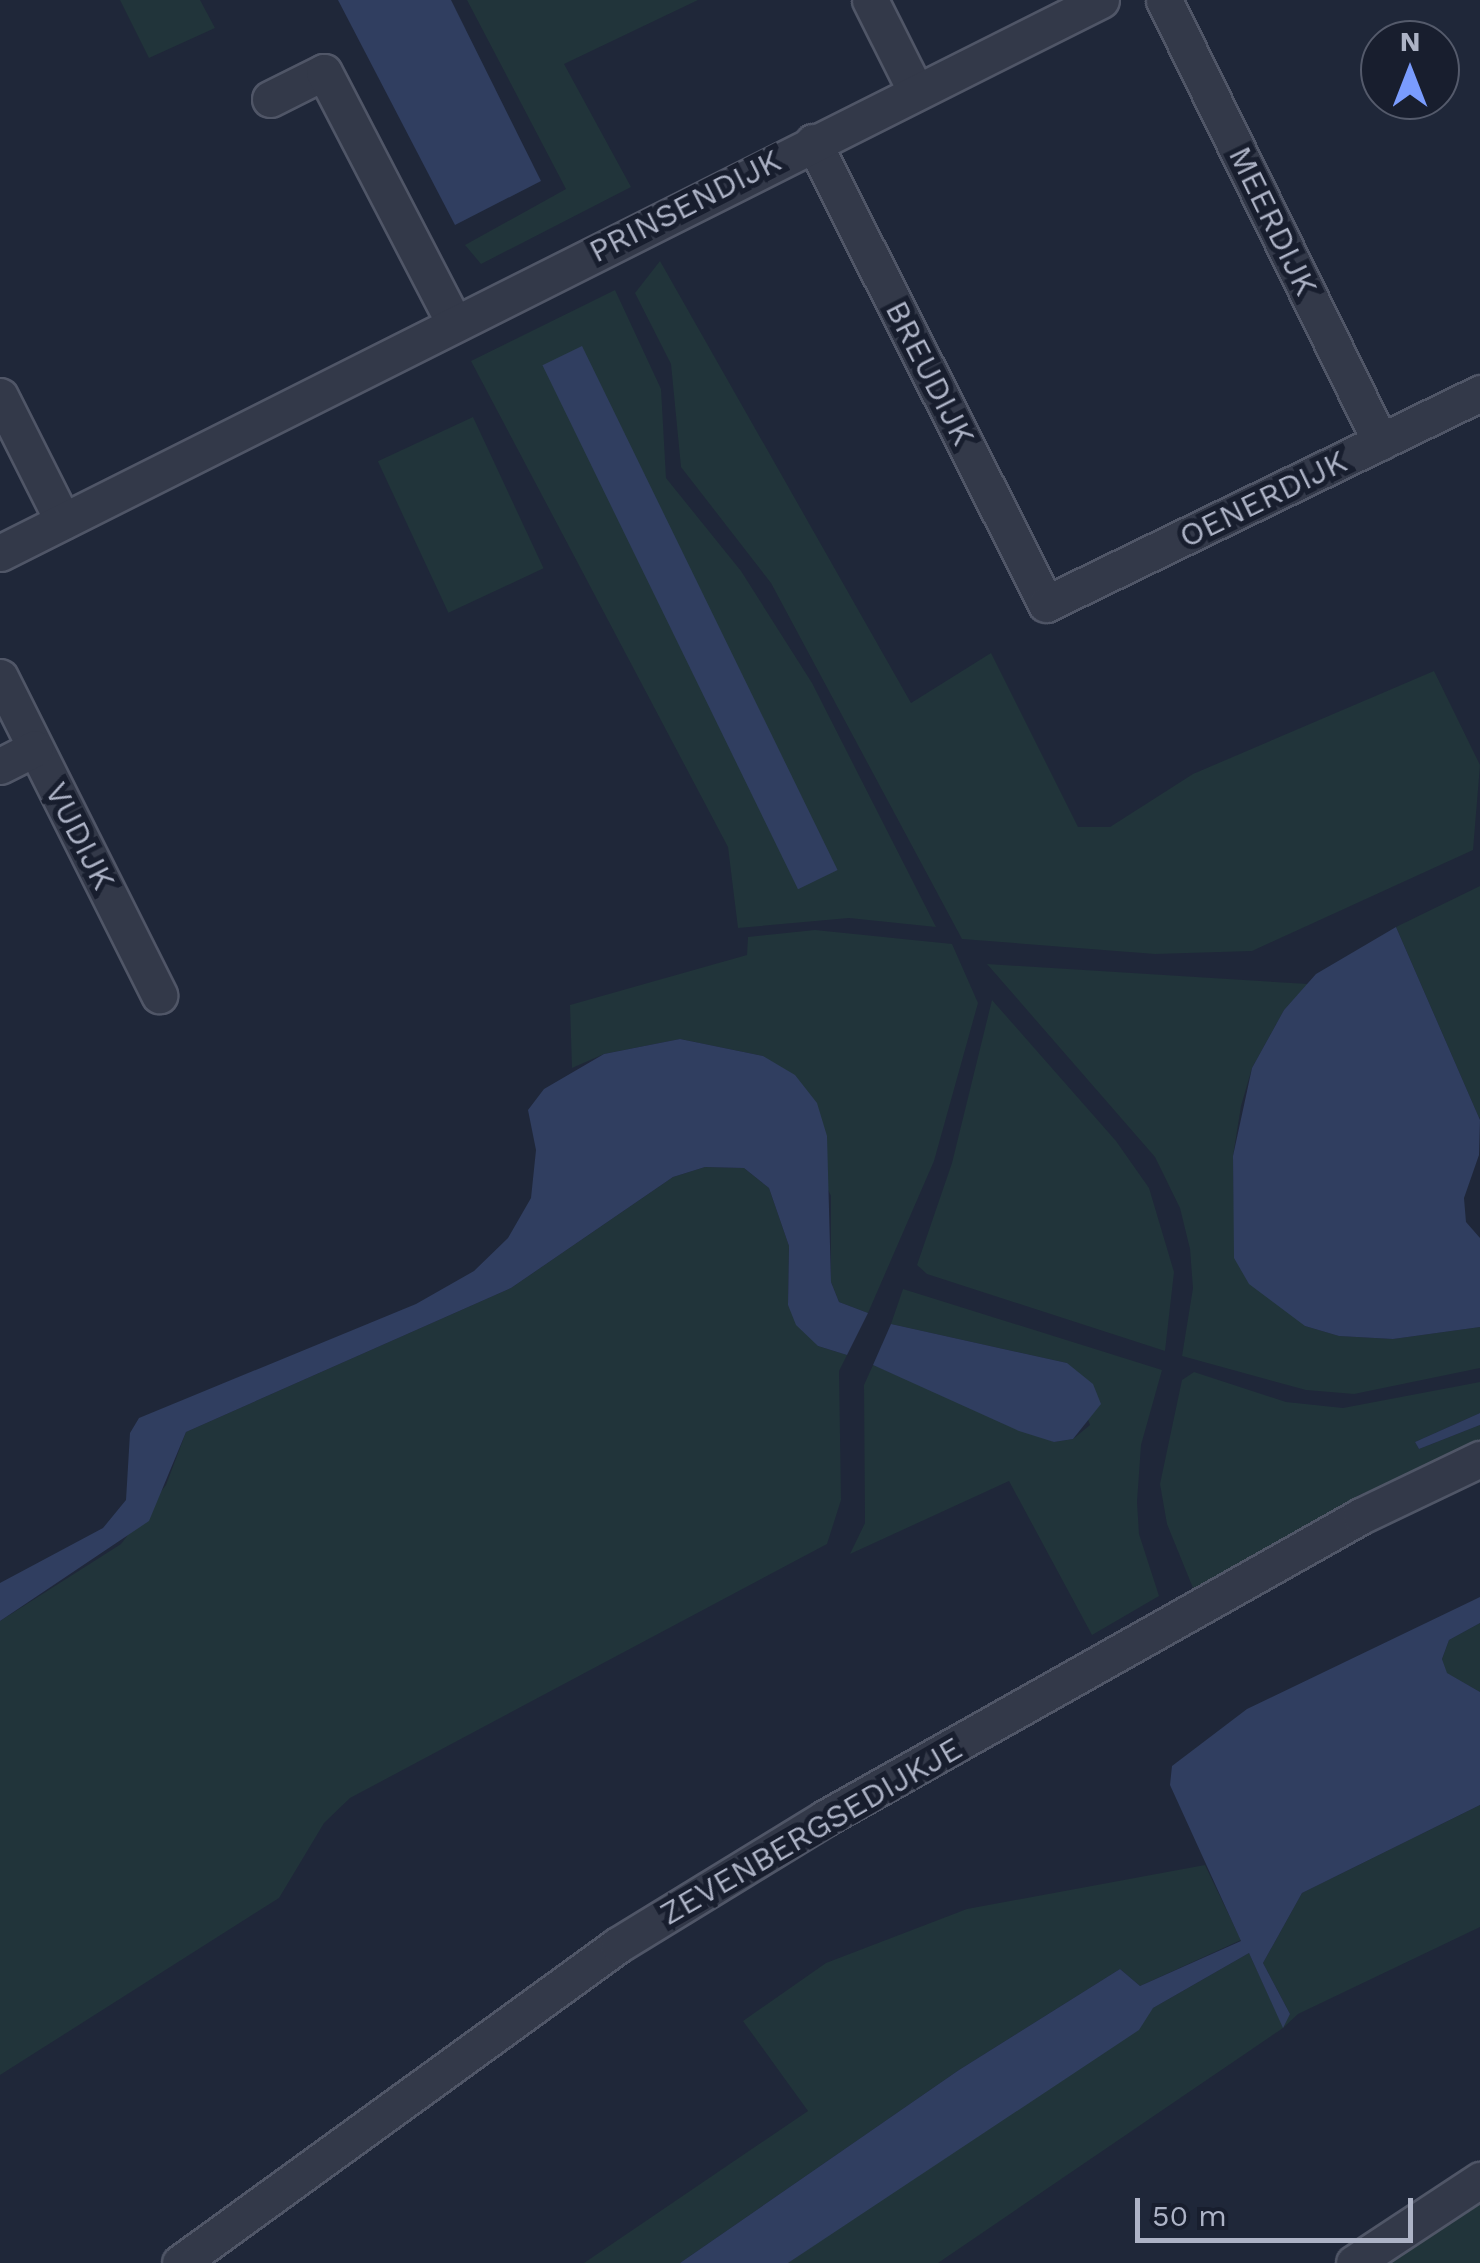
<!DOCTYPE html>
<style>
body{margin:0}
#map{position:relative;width:1480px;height:2263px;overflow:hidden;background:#1f2739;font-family:"Work Sans",sans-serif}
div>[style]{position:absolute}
.green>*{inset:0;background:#21343a;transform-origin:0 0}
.water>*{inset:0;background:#303e60;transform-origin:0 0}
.roads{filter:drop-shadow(2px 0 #505667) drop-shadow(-2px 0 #505667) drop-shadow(0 2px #505667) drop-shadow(0 -2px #505667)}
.minor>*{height:35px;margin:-17.5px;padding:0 17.5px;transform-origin:17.5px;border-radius:17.5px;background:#333949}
span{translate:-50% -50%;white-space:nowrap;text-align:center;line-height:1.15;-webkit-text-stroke:10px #181e2e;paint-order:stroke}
.street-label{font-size:32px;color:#adb3c6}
.north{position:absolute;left:1360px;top:20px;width:100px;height:100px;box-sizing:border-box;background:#181e2e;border:2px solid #545a6b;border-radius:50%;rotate:0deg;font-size:28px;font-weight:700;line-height:40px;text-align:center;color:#adb3c6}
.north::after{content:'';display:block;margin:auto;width:35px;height:45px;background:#7a9cfe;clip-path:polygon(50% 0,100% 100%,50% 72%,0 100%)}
.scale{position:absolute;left:1135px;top:2198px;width:278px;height:45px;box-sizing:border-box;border:5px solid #adb3c6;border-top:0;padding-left:12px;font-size:30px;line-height:35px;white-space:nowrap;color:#adb3c6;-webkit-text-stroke:8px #181e2e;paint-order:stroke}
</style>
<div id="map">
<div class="green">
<div style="clip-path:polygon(120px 0,200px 0,215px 28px,149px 58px)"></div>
<div style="clip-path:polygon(467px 0,698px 0,564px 64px,631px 187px,481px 264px,465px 245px,566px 189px)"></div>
<div style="clip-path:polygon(660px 261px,911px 703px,991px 653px,1078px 827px,1110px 827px,1193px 774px,1434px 671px,1480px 765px,1473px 850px,1252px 951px,1155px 954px,962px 939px,771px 583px,681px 467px,671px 364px,635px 293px)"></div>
<div style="clip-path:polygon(615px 290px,661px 389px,666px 478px,741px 571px,812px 683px,936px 927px,849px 918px,738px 928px,728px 847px,471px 361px)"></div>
<div style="left:473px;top:417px;width:167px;height:105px;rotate:65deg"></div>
<div style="clip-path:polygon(1480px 886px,1480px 1117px,1479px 1118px,1396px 927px)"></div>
<div style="clip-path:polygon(815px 930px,952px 944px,978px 1003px,934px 1161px,868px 1313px,839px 1302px,831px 1282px,831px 1196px,763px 1056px,680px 1039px,604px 1054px,572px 1068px,570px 1005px,747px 955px,748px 937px)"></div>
<div style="clip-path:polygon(987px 964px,1308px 984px,1284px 1010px,1252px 1068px,1241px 1106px,1233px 1156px,1235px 1258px,1305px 1326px,1339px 1336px,1393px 1339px,1480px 1327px,1480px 1368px,1354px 1394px,1306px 1390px,1182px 1356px,1193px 1288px,1190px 1249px,1180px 1208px,1155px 1157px)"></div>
<div style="clip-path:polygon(992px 1000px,1116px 1141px,1149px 1188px,1174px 1272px,1165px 1351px,927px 1274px,917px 1265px,952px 1163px)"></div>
<div style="clip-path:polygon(705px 1167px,744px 1168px,769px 1188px,789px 1246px,788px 1305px,818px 1346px,847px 1355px,839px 1371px,841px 1500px,827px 1544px,350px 1798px,324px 1823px,279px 1898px,0 2075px,0 1621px,121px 1544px,166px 1485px,186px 1432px,511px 1288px,673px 1177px)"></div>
<div style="clip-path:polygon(903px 1289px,1162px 1370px,1141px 1445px,1137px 1502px,1139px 1534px,1159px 1596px,1092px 1635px,1009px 1481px,850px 1554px,865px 1523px,864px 1385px,873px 1365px,1054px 1442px,1073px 1439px,1090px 1425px,1067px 1363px,891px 1324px)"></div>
<div style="clip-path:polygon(1194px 1372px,1286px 1402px,1343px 1408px,1480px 1382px,1480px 1413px,1415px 1442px,1419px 1449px,1480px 1425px,1480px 1447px,1359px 1495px,1265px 1556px,1204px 1589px,1193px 1588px,1167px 1524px,1160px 1484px,1182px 1380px)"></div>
<div style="clip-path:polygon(1480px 1623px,1480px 1692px,1446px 1673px,1442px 1659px,1449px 1640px)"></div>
<div style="clip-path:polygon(1480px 1805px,1480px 1927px,1298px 2014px,1283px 2028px,938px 2263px,788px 2263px,1153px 2008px,1249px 1953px,1283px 2026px,1290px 2014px,1263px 1963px,1302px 1893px)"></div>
<div style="clip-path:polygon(1205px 1865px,1241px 1940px,1140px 1986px,1120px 1969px,959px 2070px,680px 2263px,584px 2263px,808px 2111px,743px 2021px,826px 1963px,967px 1909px)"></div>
<div style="clip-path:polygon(1480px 2200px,1480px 2263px,1386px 2263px)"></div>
</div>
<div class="water">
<div style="clip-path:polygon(338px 0,451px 0,541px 181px,455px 225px)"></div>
<div style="left:582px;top:346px;width:583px;height:44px;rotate:64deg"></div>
<div style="clip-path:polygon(1396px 927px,1480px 1120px,1479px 1155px,1464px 1198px,1466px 1222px,1480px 1238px,1480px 1327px,1393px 1339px,1339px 1336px,1305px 1326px,1249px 1284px,1234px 1258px,1233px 1156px,1252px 1068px,1284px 1010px,1316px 974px)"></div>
<div style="clip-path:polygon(680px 1039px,763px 1056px,795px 1075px,817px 1103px,827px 1136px,831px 1282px,839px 1302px,868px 1313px,847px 1355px,818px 1346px,796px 1325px,788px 1305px,789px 1246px,769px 1188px,744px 1168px,705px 1167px,673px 1177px,511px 1288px,186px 1432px,149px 1521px,0 1621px,0 1583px,103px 1528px,126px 1500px,130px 1433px,139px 1418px,416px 1304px,474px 1271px,508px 1238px,531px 1198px,536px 1150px,528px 1110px,544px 1089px,604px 1054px)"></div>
<div style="clip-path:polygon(891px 1324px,1067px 1363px,1093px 1384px,1101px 1404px,1073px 1439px,1054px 1442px,1019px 1431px,873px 1365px)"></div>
<div style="clip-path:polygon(1480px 1413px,1480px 1425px,1419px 1449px,1415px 1442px)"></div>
<div style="clip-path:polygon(1480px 1597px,1480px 1623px,1449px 1640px,1442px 1659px,1447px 1673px,1480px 1692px,1480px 1805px,1302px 1893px,1263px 1963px,1290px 2014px,1283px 2028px,1249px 1953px,1153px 2008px,1139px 2030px,788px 2263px,680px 2263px,959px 2070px,1120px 1969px,1140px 1986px,1241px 1941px,1170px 1785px,1172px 1766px,1247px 1709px)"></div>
</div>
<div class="roads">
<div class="minor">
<div style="left:870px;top:0;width:101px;rotate:63.4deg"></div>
<div style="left:1164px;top:0;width:492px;rotate:63.9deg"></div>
<div style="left:270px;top:99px;width:60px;rotate:-26.6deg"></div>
<div style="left:324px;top:72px;width:283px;rotate:62.6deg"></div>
<div style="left:813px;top:142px;width:517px;rotate:63.24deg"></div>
<div style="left:1046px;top:604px;width:483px;rotate:-25.9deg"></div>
<div style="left:0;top:396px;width:140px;rotate:63.3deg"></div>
<div style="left:0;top:553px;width:1232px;rotate:-26.67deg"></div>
<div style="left:0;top:677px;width:356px;rotate:63.4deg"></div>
<div style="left:0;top:766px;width:39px;rotate:-27deg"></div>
<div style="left:180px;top:2263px;width:541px;rotate:-35.98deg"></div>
<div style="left:618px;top:1945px;width:243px;rotate:-31.5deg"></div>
<div style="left:825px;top:1818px;width:615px;rotate:-29.4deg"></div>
<div style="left:1361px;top:1516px;width:132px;rotate:-25.6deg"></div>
<div style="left:1354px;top:2263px;width:151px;rotate:-33.4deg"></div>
</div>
</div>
<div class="street-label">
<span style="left:685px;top:206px;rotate:-27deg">PRINSENDIJK</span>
<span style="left:1273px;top:221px;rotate:64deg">MEERDIJK</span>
<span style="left:930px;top:373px;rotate:63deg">BREUDIJK</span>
<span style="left:1263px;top:499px;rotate:-26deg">OENERDIJK</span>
<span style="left:80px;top:836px;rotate:63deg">VUDIJK</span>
<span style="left:811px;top:1831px;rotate:-30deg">ZEVENBERGSEDIJKJE</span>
</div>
<div class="north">N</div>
<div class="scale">50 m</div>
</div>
